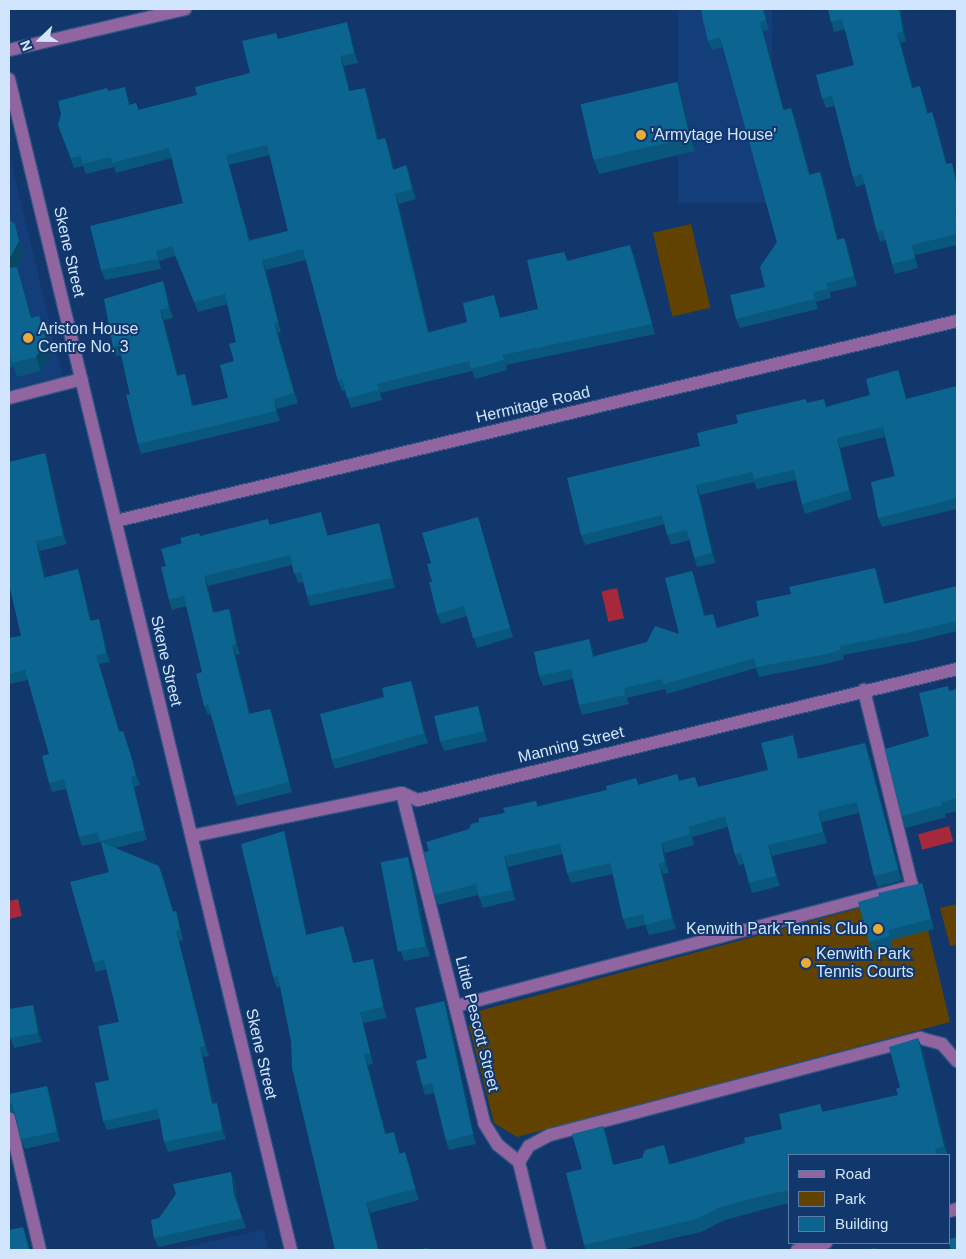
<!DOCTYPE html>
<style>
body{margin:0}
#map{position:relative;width:966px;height:1259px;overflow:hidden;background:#11376c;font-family:Helvetica,sans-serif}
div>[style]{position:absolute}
.built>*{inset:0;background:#133e7a;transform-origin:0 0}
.green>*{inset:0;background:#624200;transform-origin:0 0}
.water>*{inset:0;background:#a5293b;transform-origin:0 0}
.roads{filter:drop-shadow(1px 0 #305384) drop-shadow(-1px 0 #305384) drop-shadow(0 1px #305384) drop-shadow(0 -1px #305384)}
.minor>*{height:12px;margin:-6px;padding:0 6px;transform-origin:6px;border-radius:6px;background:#9166a0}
.wall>*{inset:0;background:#09577c}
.shaded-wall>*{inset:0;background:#084765}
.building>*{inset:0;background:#0b6590;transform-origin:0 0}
.dots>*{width:14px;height:14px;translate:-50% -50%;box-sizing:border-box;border:2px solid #11376c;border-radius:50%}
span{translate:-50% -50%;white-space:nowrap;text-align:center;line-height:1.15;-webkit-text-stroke:4px #11376c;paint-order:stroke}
.poi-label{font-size:16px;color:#d2e5ff}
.left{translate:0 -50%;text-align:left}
.right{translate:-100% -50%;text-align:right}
.street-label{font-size:16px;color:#d2e5ff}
.frame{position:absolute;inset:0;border:10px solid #d2e5ff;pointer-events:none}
.legend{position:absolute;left:788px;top:1154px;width:162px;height:90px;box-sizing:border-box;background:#11376c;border:1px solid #5e7da7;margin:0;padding:6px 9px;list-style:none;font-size:15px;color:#d2e5ff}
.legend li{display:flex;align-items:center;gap:10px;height:25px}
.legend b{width:25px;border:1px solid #5e7da7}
.north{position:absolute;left:15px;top:15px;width:50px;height:50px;-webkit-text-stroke:4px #11376c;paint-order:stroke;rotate:248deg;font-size:14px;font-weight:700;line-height:20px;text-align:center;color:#d2e5ff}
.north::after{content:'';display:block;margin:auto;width:18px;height:22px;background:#d2e5ff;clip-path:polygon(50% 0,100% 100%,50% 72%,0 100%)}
</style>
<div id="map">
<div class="built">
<div style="left:678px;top:9px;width:94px;height:194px"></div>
<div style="clip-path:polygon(9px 153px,63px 377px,9px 390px)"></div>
<div style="clip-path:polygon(264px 1229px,269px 1250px,173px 1250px,253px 1232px)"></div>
</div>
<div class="green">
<div style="left:691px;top:224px;width:86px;height:39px;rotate:77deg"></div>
<div style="clip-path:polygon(919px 892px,950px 1022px,517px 1137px,494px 1123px,469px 1026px,479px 1011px)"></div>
<div style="clip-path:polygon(957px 904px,957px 945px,950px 946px,940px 908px)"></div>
</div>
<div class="water">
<div style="left:617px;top:588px;width:31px;height:16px;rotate:77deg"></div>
<div style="left:949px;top:826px;width:16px;height:32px;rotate:75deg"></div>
<div style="clip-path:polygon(18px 899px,22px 916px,9px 919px,9px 901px)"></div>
</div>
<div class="roads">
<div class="minor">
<div style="left:9px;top:50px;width:181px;rotate:-13.1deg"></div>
<div style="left:9px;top:79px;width:1204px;rotate:76.46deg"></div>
<div style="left:9px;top:398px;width:75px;rotate:-14.6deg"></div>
<div style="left:116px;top:521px;width:864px;rotate:-13.38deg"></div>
<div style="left:402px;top:793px;width:340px;rotate:76deg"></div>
<div style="left:484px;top:1123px;width:26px;rotate:58deg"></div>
<div style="left:498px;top:1145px;width:27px;rotate:39deg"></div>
<div style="left:519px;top:1162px;width:90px;rotate:76.6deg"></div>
<div style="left:192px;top:836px;width:214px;rotate:-11.6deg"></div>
<div style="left:402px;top:793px;width:17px;rotate:24deg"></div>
<div style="left:418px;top:800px;width:555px;rotate:-13.66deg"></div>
<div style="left:456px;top:1006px;width:472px;rotate:-14.7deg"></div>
<div style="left:912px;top:886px;width:202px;rotate:-103.8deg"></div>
<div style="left:9px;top:1118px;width:136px;rotate:76.8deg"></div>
<div style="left:519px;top:1162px;width:19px;rotate:-58deg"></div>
<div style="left:529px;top:1146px;width:24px;rotate:-28deg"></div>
<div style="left:550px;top:1135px;width:383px;rotate:-14.7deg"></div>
<div style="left:920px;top:1038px;width:23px;rotate:15deg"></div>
<div style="left:942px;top:1044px;width:23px;rotate:49deg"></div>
<div style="left:950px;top:1211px;width:7px;rotate:-16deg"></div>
<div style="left:797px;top:1250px;width:30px;rotate:-14deg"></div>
</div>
</div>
<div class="wall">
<div style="clip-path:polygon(701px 9px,764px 9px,769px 30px,763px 31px,784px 110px,795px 118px,810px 175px,820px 172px,824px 182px,838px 240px,844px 238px,848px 248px,857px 286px,830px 292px,831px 298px,816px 302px,818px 309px,740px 328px,736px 319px,765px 287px,777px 242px,723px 47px,712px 50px,708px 41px)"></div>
<div style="clip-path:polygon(828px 9px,901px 9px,906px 41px,901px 43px,913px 88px,923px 96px,928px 113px,932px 112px,936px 122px,947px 164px,955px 173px,957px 181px,957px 245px,915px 255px,918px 268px,895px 274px,892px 264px,886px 240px,880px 242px,877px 232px,865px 184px,856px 187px,853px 177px,835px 106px,826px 108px,822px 98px,854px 65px,845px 29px,834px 32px)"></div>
<div style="clip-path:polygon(evenodd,350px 32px,358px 63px,344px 66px,350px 91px,368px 97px,379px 140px,385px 138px,389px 148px,394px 170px,406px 165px,410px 175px,416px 199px,399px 204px,429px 332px,467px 322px,497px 305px,501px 318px,538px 309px,564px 252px,568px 261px,634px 254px,655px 334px,506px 365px,507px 370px,475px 379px,472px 371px,380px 393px,382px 400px,351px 408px,345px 390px,342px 391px,338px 381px,306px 260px,266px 270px,281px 332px,278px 333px,298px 403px,277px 409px,280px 421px,141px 454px,138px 444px,130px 395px,121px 355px,116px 356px,113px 347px,163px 281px,166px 291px,173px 318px,164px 320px,178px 375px,185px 374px,188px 384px,193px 406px,228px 398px,236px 342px,228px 304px,198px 312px,175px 256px,159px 261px,161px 269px,105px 280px,101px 270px,183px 203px,172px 158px,116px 173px,114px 167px,86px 174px,83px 166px,74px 168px,58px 125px,61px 114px,108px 91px,128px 97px,130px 105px,136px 103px,139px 110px,197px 95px,250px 73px,279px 39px,350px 32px,270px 155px,288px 231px,250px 240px,229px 165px,270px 155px)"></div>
<div style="clip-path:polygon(677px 82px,682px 96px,695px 151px,599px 174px,594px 160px)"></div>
<div style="clip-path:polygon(9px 220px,20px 237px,24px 255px,17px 267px,22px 280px,32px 318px,39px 316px,44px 329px,51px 354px,41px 371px,17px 377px,14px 367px,9px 368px)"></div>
<div style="clip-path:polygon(898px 370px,907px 399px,957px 386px,957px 509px,882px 527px,878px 518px,895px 476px,885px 437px,840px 448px,852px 499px,805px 514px,802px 504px,796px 480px,757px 489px,754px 482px,700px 495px,716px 563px,697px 567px,694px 557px,690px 540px,671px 545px,667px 535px,665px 524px,585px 545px,581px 535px,700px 446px,738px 423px,807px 403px,827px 407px,870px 395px)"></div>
<div style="clip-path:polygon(45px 453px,48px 462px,67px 544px,40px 551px,46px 577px,78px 569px,81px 579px,91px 620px,102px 629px,110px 662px,99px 664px,120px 732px,123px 731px,134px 765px,140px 785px,134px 787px,147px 840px,115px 848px,163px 875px,173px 912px,176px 911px,179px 921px,183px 940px,179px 941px,209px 1056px,203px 1057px,214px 1104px,220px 1113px,226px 1139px,168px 1152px,164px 1142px,160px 1119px,107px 1130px,103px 1121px,119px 1022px,107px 969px,96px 972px,93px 962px,109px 872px,101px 842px,82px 846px,79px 837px,66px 789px,52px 792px,49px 783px,49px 754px,28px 680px,9px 684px,9px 638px,21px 636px)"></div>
<div style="clip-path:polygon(478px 517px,513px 637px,477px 648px,467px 616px,441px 624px,437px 614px,431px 563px)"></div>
<div style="clip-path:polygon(268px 519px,270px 525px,324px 522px,328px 535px,382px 532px,395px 588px,310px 606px,303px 582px,298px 583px,292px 565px,208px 586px,214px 612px,229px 609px,232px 619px,240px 654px,236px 655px,250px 714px,270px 709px,274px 719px,292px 792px,237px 806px,234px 796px,211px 714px,208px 715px,204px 706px,202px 672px,186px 606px,172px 610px,169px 600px,166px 566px,182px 543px,200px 536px)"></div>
<div style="clip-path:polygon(692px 571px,696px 581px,705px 616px,717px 628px,759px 616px,879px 578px,885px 604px,957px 586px,957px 631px,913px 642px,843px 655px,844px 659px,830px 663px,759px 677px,756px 668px,667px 694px,665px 689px,627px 698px,629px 704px,582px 715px,579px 705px,573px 679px,543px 686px,539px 676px,589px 639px,594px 656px,679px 634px)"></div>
<div style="clip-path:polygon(411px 681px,414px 691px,428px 743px,335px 769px,332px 760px,384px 697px)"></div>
<div style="clip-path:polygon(957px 689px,957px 811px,945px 814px,946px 817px,906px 828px,902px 816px,929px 736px,950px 691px)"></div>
<div style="clip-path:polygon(481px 715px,487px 741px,444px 751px,440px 741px)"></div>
<div style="clip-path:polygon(796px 745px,800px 759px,869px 754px,902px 880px,878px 887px,874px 876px,859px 813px,822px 822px,827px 843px,772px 856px,780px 886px,752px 893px,749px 883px,744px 864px,739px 865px,735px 855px,728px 827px,692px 837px,694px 845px,665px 853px,669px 873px,663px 874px,676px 929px,649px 935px,645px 925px,627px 929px,623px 919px,613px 874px,571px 883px,567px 873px,563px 854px,508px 867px,515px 900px,483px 908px,478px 895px,438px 905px,434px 895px,429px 851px,469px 829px,479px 822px,536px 801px,538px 806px,607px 790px,636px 778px,639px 785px,677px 774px,679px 781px,695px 777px,698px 787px,768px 770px)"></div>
<div style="clip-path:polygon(284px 831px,287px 842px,307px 935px,347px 936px,354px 963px,376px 970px,387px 1018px,363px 1023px,373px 1064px,368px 1065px,386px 1133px,397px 1142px,400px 1154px,409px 1163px,419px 1200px,370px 1213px,379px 1250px,335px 1250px,291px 1041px,280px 987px,277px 988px,273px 977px)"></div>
<div style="clip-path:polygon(412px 867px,430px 956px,404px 961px,401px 952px)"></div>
<div style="clip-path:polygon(922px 883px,925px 893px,934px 929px,891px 940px,893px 946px,873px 952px,869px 942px)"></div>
<div style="clip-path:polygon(444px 1001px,448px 1011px,476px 1144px,449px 1150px,446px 1141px,434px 1093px,425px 1095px,422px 1085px,427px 1058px)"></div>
<div style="clip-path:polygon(36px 1014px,42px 1042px,14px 1048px,10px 1038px)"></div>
<div style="clip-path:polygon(918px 1038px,923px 1051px,948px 1155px,790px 1155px,790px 1203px,769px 1208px,725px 1220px,701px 1232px,621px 1250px,586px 1250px,584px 1245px,582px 1169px,603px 1126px,608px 1139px,614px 1165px,642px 1158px,664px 1145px,670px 1164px,745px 1143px,782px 1129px,820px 1104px,823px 1112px,898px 1095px)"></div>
<div style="clip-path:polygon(9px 1094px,51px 1096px,60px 1141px,25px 1149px,21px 1139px,14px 1113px,9px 1112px)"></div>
<div style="clip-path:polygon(231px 1172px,235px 1181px,238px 1205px,246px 1228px,158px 1247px,154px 1238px,159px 1218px)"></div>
</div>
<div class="shaded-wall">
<div style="clip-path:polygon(763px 9px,764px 9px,769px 30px,766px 20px)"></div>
<div style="clip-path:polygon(899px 9px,901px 9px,906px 41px,903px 32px)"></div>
<div style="clip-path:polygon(347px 22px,350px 32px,358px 63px,354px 53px)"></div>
<div style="clip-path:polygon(760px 22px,763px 31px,786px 120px,783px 110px)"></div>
<div style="clip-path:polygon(897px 33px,901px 43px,916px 97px,912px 88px)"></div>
<div style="clip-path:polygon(340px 56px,344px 66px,353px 101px,349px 91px)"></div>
<div style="clip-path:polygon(677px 82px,682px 96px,695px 151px,690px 137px)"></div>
<div style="clip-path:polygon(920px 86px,923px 96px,930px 123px,927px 114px)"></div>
<div style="clip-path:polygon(125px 87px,128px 97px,133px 115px,129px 105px)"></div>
<div style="clip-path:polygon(365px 88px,368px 97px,381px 150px,377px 140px)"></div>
<div style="clip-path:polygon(791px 108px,795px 118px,812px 185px,809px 175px)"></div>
<div style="clip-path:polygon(932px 112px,936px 122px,949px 174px,946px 164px)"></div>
<div style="clip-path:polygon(385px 138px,389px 148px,396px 180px,393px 170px)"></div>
<div style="clip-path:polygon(226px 155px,229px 165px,253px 251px,249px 241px)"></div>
<div style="clip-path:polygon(952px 163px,955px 173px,957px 181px,957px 186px)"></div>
<div style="clip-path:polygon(406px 165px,410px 175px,416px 199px,412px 189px)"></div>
<div style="clip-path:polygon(820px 172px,824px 182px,840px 249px,837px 240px)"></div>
<div style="clip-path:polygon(395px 194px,399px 204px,431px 343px,428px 333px)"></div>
<div style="clip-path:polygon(15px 224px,20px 237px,24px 255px,17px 267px,22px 280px,36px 332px,9px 283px,9px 260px)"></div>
<div style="clip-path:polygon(844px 238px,848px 248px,857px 286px,854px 276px)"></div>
<div style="clip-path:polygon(630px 245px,634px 254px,655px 334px,652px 324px)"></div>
<div style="clip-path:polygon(912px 245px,915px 255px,918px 268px,915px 258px)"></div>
<div style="clip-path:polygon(262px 260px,266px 270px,281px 332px,278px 322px)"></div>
<div style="clip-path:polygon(163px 281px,166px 291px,173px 318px,169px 308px)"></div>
<div style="clip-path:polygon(494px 295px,497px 305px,504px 328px,500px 318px)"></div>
<div style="clip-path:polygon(160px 310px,164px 320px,181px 386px,177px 376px)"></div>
<div style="clip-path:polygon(39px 316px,44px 329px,51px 354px,41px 371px,36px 357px)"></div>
<div style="clip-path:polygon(274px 323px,278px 333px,298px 403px,294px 393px)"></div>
<div style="clip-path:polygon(898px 370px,902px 380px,910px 409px,906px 399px)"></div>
<div style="clip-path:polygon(185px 374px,188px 384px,196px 416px,192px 406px)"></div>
<div style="clip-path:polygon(274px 399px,277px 409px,280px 421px,276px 411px)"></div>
<div style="clip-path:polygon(837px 438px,840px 448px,852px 499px,849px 490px)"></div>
<div style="clip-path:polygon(45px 453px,48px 462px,67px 544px,63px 535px)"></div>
<div style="clip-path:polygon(696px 485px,700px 495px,716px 563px,712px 553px)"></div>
<div style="clip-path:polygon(321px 512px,324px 522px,330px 545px,327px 536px)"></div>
<div style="clip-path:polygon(478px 517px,481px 526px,513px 637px,510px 628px)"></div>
<div style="clip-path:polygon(379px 523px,382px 532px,395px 588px,392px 578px)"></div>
<div style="clip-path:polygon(36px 541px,40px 551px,48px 587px,44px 578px)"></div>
<div style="clip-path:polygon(875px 568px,879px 578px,888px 614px,884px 604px)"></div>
<div style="clip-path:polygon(78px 569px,81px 579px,93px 630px,90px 621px)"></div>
<div style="clip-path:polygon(692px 571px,696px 581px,707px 626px,704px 616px)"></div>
<div style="clip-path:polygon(204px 576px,208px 586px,217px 622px,213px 613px)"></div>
<div style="clip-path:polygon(229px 609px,232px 619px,240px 654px,236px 644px)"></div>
<div style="clip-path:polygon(99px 619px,102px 629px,110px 662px,106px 653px)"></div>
<div style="clip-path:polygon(589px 639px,593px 649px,597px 666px,593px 657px)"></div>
<div style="clip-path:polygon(232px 645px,236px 655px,252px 724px,249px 714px)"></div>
<div style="clip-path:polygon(96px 655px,99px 664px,123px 742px,119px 732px)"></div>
<div style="clip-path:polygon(411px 681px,414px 691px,428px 743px,424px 733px)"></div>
<div style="clip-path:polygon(478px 706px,481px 715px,487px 741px,484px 731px)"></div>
<div style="clip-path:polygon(270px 709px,274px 719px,292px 792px,289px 782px)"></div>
<div style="clip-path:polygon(123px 731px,134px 765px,140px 785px,136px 776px)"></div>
<div style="clip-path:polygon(793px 735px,796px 745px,802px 770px,798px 759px)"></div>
<div style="clip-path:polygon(865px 743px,869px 754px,902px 880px,898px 870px)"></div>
<div style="clip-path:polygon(131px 777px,134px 787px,147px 840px,144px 830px)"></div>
<div style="clip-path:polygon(818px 811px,822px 822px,827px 843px,823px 832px)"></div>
<div style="clip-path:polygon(284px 831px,287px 842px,310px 946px,306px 935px)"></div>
<div style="clip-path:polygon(661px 843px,665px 853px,669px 873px,665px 862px)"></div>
<div style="clip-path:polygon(768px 845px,772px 856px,780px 886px,776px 876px)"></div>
<div style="clip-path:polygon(504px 856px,508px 867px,515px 900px,512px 890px)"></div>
<div style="clip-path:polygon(408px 857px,412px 867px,430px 956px,426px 946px)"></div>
<div style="clip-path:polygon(659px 864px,663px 874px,676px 929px,672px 918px)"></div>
<div style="clip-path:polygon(159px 866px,163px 875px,176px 921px,173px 912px)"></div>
<div style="clip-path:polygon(922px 883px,925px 893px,934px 929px,931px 919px)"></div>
<div style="clip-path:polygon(176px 911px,179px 921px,183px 940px,180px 930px)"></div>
<div style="clip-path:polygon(343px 926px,347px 936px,357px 974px,353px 963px)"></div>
<div style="clip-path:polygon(176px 931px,179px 941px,209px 1056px,205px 1046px)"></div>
<div style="clip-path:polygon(373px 959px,376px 970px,387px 1018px,383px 1007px)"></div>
<div style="clip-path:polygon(444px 1001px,448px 1011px,476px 1144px,473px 1134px)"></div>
<div style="clip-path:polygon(33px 1005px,36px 1014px,42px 1042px,38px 1033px)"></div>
<div style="clip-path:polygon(918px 1038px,923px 1051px,948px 1155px,944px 1146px)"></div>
<div style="clip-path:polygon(200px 1047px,203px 1057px,216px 1114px,212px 1104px)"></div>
<div style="clip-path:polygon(364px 1054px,368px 1065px,389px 1144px,385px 1134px)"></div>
<div style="clip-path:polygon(47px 1086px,51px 1096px,60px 1141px,57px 1132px)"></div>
<div style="clip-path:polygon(217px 1103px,220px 1113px,226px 1139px,222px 1130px)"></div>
<div style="clip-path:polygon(603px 1126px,608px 1139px,617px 1178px,613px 1165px)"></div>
<div style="clip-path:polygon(664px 1145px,669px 1158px,673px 1178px,669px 1165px)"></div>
<div style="clip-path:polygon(405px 1152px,409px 1163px,419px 1200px,415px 1189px)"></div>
<div style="clip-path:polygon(231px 1172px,235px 1181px,238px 1205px,246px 1228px,234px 1195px)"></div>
<div style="clip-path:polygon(366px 1202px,370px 1213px,379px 1250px,378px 1250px)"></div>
<div style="clip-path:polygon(23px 1227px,27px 1236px,30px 1250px,29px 1250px,29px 1249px)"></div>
</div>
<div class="building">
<div style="clip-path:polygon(701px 9px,763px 9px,766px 20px,760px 22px,783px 110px,791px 108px,809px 175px,820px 172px,837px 240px,844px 238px,854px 276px,826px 283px,828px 289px,813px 292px,815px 299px,736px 319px,730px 295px,765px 287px,760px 267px,777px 242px,720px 37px,708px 41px,703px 20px)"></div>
<div style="clip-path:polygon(828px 9px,899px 9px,903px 32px,897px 33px,912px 88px,920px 86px,927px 114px,932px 112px,946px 164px,952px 163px,957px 186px,957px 211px,955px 212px,957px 221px,957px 234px,912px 245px,915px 258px,892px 264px,883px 230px,877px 232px,862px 174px,853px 177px,832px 96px,822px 98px,816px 75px,854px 65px,842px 19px,831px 22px)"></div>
<div style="clip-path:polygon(evenodd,347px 22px,354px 53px,340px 56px,349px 91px,365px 88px,377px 140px,385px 138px,393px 170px,406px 165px,412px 189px,395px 194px,428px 333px,467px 322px,463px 303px,494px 295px,500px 318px,538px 309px,527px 260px,564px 252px,567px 261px,630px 245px,652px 324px,502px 355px,504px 360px,471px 369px,469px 361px,377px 384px,379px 390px,347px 398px,342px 379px,338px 381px,303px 249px,262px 260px,278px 322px,274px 323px,294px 393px,274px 399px,276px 411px,138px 444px,126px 394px,130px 395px,119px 345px,113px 347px,104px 299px,163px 281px,169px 308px,160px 310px,177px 376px,185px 374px,192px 406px,228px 398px,220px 365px,234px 361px,229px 344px,236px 342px,225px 294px,194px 302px,172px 246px,156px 251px,158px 259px,101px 270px,90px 226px,183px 203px,169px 148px,112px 163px,111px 157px,83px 164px,81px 156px,71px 158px,58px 125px,61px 114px,58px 101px,107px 88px,108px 91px,125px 87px,129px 105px,136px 103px,138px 110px,197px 95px,195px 87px,250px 73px,242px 41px,276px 33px,278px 39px,347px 22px,267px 145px,288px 231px,249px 241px,226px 155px,267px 145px)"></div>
<div style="left:677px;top:82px;width:57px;height:99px;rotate:77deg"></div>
<div style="clip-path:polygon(9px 220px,15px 224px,19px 241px,9px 260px)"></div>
<div style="clip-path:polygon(17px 267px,31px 318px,39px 316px,46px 340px,36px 357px,12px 363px,10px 353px,9px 353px,9px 268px)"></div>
<div style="clip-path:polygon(898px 370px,906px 399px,957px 386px,957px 498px,878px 518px,871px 482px,895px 476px,883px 427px,837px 438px,849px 490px,802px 504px,794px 470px,754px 479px,752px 472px,696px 485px,712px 553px,694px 557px,687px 530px,667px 535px,662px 515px,581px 535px,567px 478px,700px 446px,697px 433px,738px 423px,736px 415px,806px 399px,807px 403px,824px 399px,826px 407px,870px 395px,866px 379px)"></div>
<div style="clip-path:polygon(45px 453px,63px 535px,36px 541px,44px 578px,78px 569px,90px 621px,99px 619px,106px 653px,96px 655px,119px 732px,123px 731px,131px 756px,136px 776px,131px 777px,144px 830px,100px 841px,98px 832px,79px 837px,64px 779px,49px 783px,42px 756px,49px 754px,25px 670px,9px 674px,9px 638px,21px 636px,9px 584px,9px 462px)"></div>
<div style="clip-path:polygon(321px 512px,327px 536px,379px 523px,392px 578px,307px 596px,301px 572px,294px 574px,290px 555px,204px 576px,213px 613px,229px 609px,236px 644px,232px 645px,249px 714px,270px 709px,289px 782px,234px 796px,208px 704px,204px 706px,196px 674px,202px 672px,184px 596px,169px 600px,161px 567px,166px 566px,161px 549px,182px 543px,180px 538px,199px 533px,200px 536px,268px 519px,269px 525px)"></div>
<div style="clip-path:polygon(478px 517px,510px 628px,473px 638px,464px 606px,437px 614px,429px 582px,432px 582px,427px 564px,431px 563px,422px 533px)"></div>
<div style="clip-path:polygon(875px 568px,884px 604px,957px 586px,957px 621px,910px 632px,840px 646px,840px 650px,827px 654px,756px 667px,754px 658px,664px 684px,662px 679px,624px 688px,625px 695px,579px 705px,571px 669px,539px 676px,534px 652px,589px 639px,593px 657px,647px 642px,655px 626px,679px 634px,665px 578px,692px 571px,704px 616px,713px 614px,717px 628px,759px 616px,756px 601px,791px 594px,789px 587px)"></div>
<div style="clip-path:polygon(411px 681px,424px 733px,332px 760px,320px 714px,384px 697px,382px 688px)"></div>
<div style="clip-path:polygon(948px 686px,949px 691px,957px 689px,957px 798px,941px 802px,942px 805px,902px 816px,885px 749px,929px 736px,919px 693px)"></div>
<div style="left:478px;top:706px;width:26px;height:45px;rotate:77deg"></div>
<div style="clip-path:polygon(793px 735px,798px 759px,865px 743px,898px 870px,874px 876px,857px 802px,818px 811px,823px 832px,768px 845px,776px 876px,749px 883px,741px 853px,735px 855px,725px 816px,688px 827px,690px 834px,661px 843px,665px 862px,659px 864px,672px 918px,645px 925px,643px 914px,623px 919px,610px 863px,567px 873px,560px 844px,504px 856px,512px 890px,479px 897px,476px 884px,434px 895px,424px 852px,429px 851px,426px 842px,469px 829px,471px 824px,479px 822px,479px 818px,505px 813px,503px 808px,536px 801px,537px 807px,607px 790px,606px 786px,636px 778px,638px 785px,677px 774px,679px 781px,695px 777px,698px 787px,768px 770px,761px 743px)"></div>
<div style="clip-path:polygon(284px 831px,306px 935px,343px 926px,353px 963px,373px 959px,383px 1007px,360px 1012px,370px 1053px,364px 1054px,385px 1134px,394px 1132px,399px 1154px,405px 1152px,415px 1189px,366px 1202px,378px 1250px,335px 1250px,292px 1068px,291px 1041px,278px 976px,273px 977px,241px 844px)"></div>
<div style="clip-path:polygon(101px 842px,159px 866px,173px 912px,176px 911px,180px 930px,176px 931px,205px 1046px,200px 1047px,212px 1104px,217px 1103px,222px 1130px,164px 1142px,158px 1109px,103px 1121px,95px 1083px,109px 1080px,98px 1026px,119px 1022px,104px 960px,93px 962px,70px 882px,109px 872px)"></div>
<div style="left:408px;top:857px;width:91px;height:28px;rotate:79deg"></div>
<div style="clip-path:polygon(922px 883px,931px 919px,888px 930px,890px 936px,869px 942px,858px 902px,879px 896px,878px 893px)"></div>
<div style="clip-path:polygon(444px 1001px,473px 1134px,446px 1141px,432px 1083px,422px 1085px,416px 1061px,427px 1058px,415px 1008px)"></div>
<div style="clip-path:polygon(33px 1005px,38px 1033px,10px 1038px,9px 1031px,9px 1009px)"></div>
<div style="clip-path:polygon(918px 1038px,944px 1146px,935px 1149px,937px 1155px,790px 1155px,790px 1190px,765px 1195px,721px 1207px,697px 1219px,584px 1245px,566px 1173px,582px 1169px,572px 1134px,603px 1126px,613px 1165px,642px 1158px,645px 1150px,664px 1145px,669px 1165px,745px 1143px,744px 1138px,782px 1129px,779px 1114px,820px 1104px,822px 1112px,898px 1095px,896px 1089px,900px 1087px,889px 1047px)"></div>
<div style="clip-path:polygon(47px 1086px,57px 1132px,21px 1139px,12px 1103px,9px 1103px,9px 1094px)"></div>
<div style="clip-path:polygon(231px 1172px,234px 1195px,242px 1218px,154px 1238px,151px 1220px,159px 1218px,176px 1194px,173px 1184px)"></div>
<div style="clip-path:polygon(23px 1227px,29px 1249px,23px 1250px,9px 1250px,9px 1230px)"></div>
<div style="clip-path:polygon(957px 1237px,957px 1250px,951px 1250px,949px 1243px,950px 1243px,950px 1239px)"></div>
<div style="clip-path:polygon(427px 1248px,427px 1250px,419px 1250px)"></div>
<div style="clip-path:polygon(875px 1248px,875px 1250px,866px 1250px)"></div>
</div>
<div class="dots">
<div style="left:641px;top:135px;background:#eaaa38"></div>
<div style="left:28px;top:338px;background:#eaaa38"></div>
<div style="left:878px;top:929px;background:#eaaa38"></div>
<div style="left:806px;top:963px;background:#eaaa38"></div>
</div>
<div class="poi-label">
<span class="left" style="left:651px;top:135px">'Armytage House'</span>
<span class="left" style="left:38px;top:338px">Ariston House<br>Centre No. 3</span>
<span class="right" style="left:868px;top:929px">Kenwith Park Tennis Club</span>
<span class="left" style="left:816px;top:963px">Kenwith Park<br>Tennis Courts</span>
</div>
<div class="street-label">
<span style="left:69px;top:252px;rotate:77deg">Skene Street</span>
<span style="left:533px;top:405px;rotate:-13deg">Hermitage Road</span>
<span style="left:166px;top:661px;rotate:77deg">Skene Street</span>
<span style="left:571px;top:745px;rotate:-14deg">Manning Street</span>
<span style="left:477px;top:1024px;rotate:76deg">Little Pescott Street</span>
<span style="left:261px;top:1054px;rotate:77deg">Skene Street</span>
</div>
<div class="frame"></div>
<ul class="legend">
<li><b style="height:6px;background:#9166a0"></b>Road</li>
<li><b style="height:14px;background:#624200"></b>Park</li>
<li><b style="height:14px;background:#0b6590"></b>Building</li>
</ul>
<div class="north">N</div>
</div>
